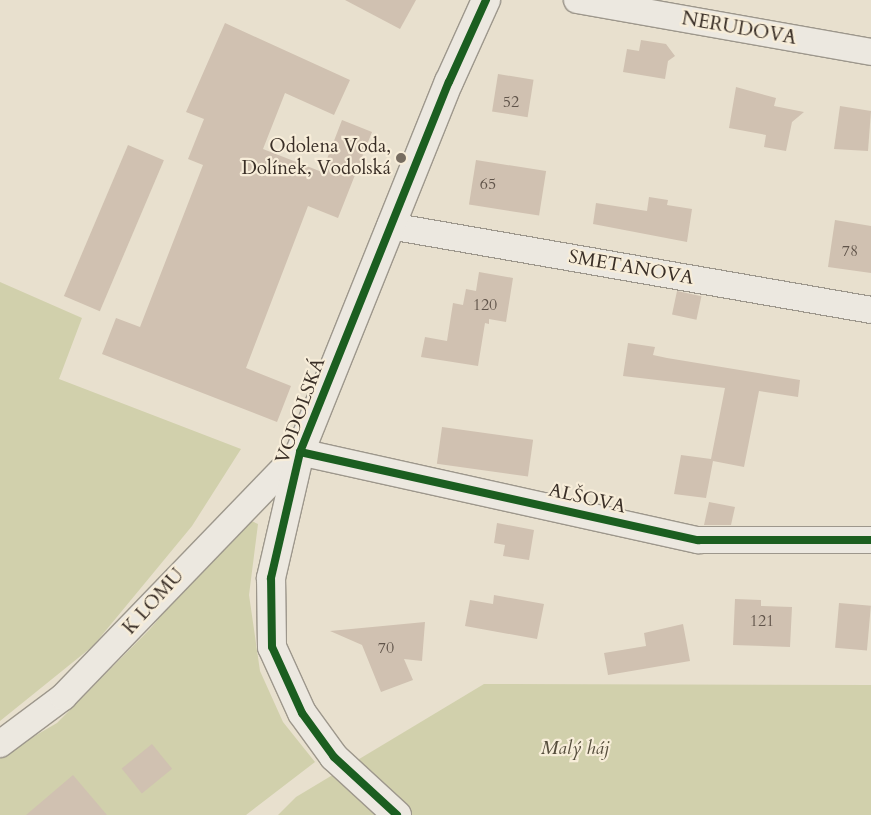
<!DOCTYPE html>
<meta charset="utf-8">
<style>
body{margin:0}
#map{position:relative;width:871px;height:815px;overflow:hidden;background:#e8e0ce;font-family:Cardo,serif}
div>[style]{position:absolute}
.green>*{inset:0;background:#d1d0ac}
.building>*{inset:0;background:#d0c1b1;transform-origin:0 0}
.roads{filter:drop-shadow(1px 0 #9d978c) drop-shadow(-1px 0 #9d978c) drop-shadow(0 1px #9d978c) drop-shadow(0 -1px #9d978c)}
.minor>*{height:26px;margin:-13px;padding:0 13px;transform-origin:13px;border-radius:13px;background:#ece8e0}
.tertiary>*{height:28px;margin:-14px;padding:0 14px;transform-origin:14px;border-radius:14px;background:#ece8e0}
.cycleway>*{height:8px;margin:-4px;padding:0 4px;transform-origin:4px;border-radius:4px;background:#1b5e20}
.dots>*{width:14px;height:14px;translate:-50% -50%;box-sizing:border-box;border:2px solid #f7edd9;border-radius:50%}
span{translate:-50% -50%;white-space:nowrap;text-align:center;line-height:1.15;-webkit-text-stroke:4.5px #f7edd9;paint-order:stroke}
.number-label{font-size:16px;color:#60544a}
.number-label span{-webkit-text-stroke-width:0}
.street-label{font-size:19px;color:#3a2f27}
.poi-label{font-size:19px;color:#3a2f27}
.right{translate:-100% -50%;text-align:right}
.park-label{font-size:19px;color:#554d3c;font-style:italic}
</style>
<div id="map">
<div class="green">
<div style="clip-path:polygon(0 282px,82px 318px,59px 379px,241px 449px,192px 526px,93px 646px,0 721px)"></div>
<div style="clip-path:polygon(245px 518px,258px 524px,249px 595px,260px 671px,283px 722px,315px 762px,246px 815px,0 815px,0 756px,57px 723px,150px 629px)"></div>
<div style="clip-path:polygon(484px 684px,871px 685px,871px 815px,278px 815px,296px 797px)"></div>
</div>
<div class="building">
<div style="clip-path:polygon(345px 0,416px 0,400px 29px)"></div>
<div style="clip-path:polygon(225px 23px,350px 80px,334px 115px,285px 93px,263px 149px,322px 172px,342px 120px,372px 132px,338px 218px,308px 206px,246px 368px,291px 386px,277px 422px,102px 354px,116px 318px,140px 327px,203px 165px,188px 159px,204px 119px,186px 112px)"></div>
<div style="clip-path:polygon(641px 40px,666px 44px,675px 56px,668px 61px,665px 79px,623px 72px,627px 49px,639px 51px)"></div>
<div style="left:498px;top:74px;width:36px;height:38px;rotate:9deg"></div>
<div style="clip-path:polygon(736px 87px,776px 98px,774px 106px,804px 112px,792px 122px,786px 151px,764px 147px,766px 135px,729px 128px)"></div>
<div style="clip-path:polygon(840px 106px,871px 111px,868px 151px,834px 149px)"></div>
<div style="left:128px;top:145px;width:39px;height:164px;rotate:23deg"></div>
<div style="left:476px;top:160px;width:71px;height:45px;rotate:9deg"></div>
<div style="clip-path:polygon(649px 197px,668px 200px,667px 205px,692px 209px,687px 242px,593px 224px,596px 203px,647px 211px)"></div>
<div style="clip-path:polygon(835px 220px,871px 226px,871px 273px,828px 267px)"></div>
<div style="clip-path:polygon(479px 272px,513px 278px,506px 322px,489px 319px,489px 324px,485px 323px,478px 366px,421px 357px,425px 337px,447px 341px,453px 303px,463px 305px,466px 289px,476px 291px)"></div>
<div style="left:677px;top:291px;width:25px;height:24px;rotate:12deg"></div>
<div style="clip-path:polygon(628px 343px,655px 347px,653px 355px,667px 358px,800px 380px,798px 397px,759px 391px,744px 467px,713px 461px,706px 498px,674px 494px,681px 455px,711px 459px,725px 388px,623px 376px)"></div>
<div style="left:442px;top:427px;width:92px;height:37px;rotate:8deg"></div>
<div style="clip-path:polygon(709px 502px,735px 507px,731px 525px,704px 525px)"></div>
<div style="clip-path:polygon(497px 523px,534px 530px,529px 560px,503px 556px,505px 545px,494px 543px)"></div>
<div style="clip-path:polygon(494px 595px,544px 604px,537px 639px,465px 626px,470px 600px,493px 604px)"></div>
<div style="clip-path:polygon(735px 599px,761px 600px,761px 606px,792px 607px,790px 647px,733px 645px)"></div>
<div style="left:839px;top:603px;width:32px;height:45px;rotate:5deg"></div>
<div style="clip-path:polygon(425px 622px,422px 661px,404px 659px,413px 680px,381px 692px,362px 645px,330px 631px)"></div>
<div style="clip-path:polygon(683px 624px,690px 661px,608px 675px,604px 653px,646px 646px,644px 633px)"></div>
<div style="left:152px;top:744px;width:32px;height:39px;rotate:51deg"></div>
<div style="clip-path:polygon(73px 775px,107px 815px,26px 815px)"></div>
</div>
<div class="roads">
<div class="minor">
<div style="left:577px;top:0;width:299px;rotate:10deg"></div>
<div style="left:390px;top:226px;width:488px;rotate:9.9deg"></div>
<div style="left:0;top:744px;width:79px;rotate:-36.7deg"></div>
<div style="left:63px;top:697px;width:341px;rotate:-46deg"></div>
<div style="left:300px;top:452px;width:408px;rotate:12.5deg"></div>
<div style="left:698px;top:540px;width:173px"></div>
</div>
<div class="tertiary">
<div style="left:397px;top:815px;width:86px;rotate:-137.4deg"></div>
<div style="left:334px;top:757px;width:54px;rotate:-126deg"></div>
<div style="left:302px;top:713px;width:72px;rotate:-114.4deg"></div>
<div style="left:272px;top:647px;width:69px;rotate:-90.8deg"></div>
<div style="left:271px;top:578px;width:129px;rotate:-77deg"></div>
<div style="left:300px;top:452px;width:399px;rotate:-68.1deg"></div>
<div style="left:449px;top:82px;width:90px;rotate:-65.7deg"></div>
</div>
</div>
<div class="cycleway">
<div style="left:300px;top:452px;width:408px;rotate:12.5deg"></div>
<div style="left:698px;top:540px;width:173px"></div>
<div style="left:397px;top:815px;width:86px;rotate:-137.4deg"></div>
<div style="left:334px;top:757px;width:54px;rotate:-126deg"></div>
<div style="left:302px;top:713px;width:72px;rotate:-114.4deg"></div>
<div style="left:272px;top:647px;width:69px;rotate:-90.8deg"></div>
<div style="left:271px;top:578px;width:129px;rotate:-77deg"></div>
<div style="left:300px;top:452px;width:399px;rotate:-68.1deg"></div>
<div style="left:449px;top:82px;width:90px;rotate:-65.7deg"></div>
</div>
<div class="dots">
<div style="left:401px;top:158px;background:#776d61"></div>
</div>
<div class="number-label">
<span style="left:511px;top:102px">52</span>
<span style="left:488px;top:184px">65</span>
<span style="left:850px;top:251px">78</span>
<span style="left:485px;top:305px">120</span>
<span style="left:762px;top:621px">121</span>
<span style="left:386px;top:648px">70</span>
</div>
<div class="street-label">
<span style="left:739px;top:29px;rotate:10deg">NERUDOVA</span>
<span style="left:631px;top:268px;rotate:10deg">SMETANOVA</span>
<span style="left:301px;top:411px;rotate:-70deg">VODOLSKÁ</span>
<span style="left:587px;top:499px;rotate:13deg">ALŠOVA</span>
<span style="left:154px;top:602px;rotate:-48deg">K LOMU</span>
</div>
<div class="poi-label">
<span class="right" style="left:391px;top:158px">Odolena Voda,<br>Dolínek, Vodolská</span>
</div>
<div class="park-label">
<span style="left:575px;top:749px">Malý háj</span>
</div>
</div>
